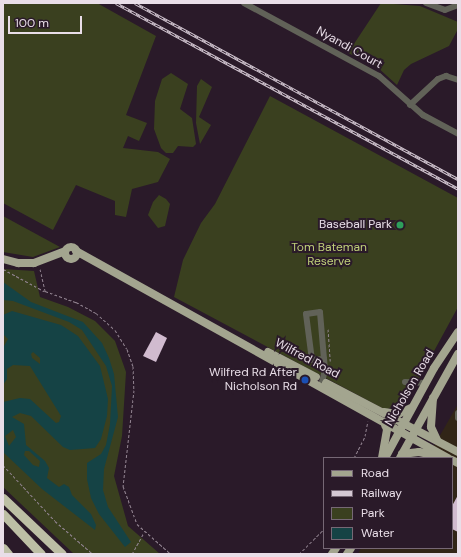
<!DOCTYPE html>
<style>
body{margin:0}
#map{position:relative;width:461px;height:557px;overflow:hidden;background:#2a1a29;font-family:"DM Sans",sans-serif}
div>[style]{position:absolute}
.industrial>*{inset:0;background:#312517}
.green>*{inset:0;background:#3a401f}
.water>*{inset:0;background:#154345}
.building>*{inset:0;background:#d1bbcf}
.path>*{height:1px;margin-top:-0.5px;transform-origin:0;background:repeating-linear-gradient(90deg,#928491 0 3px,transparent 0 5px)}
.minor>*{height:6px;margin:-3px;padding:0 3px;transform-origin:3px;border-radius:3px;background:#616258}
.major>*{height:8px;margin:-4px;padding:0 4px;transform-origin:4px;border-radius:4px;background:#a3a58f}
.major>.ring{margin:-4px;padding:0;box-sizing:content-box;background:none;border:8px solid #a3a58f;border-radius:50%}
.highway>*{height:9px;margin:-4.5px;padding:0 4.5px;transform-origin:4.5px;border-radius:4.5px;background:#bdbfa5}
.rail>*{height:3px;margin-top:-1.5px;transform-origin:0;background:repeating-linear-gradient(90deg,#2a1a29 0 4.5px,#d4c8d3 0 9px);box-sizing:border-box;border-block:1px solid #d4c8d3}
.dots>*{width:11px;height:11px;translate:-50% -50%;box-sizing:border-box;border:2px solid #2a1a29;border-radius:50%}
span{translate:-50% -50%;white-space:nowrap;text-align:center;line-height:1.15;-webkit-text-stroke:4px #2a1a29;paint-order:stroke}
.street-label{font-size:12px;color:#e9dee8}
.poi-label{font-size:12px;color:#e9dee8}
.right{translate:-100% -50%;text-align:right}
.park-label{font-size:12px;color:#bfcf79}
.frame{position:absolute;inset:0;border:4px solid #e9dee8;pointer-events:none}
.legend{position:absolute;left:323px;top:457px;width:130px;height:92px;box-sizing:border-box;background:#2a1a29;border:1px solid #766875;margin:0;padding:5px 7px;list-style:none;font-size:12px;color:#e9dee8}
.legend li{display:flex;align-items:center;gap:8px;height:20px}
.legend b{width:20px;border:1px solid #766875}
.scale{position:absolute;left:8px;top:16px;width:74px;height:18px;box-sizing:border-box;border:2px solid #e9dee8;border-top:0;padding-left:5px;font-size:12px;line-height:14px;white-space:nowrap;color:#e9dee8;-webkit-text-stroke:3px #2a1a29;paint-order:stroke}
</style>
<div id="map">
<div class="industrial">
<div style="clip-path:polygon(458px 404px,458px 554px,358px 554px,361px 548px,452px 548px,452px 458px,427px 458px)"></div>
</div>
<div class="green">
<div style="clip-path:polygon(3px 3px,97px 3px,156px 36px,126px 115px,147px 123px,139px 141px,128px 136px,123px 148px,158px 152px,170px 159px,158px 182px,132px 189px,126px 217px,115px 215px,115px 201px,76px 185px,53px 230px,3px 203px)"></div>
<div style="clip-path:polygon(381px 3px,420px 6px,458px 22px,458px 29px,449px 46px,411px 64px,404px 70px,397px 85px,376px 66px,348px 53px)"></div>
<div style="clip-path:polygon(171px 73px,188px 84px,180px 109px,192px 118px,196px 144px,193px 147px,178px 146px,173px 153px,166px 153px,161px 148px,154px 129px,155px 101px,162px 79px)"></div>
<div style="clip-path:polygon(201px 79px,212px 87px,199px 117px,211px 125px,200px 144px,196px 123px,197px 86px)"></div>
<div style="clip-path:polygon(270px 96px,458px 198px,458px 307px,409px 397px,386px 410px,174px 297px,183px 260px,201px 223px,215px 204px)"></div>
<div style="clip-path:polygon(159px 195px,166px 199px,170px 204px,165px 226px,158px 228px,148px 215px,153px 202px)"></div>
<div style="clip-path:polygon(3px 216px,60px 247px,33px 257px,3px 252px)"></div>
<div style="clip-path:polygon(3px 269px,34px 271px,40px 297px,68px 307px,95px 321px,115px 341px,126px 372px,122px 436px,114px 476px,128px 526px,160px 554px,74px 554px,3px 487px)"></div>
</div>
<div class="water">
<div style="clip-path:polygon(3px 282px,31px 302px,83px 322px,102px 343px,109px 358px,114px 374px,118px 417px,104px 469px,103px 490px,108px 507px,131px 542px,125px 547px,99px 514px,91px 498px,87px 479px,87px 463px,101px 454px,106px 445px,110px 424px,112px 386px,106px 366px,82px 330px,69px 322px,13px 301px,3px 300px)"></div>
<div style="clip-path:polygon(evenodd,12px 311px,61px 325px,78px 336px,100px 366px,108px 399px,107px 416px,101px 439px,95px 448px,70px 450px,63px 447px,31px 416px,20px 413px,12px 417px,24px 424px,26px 445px,45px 461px,49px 468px,47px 478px,59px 487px,64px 484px,69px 487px,72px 495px,91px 514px,96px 525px,95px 530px,42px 489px,3px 452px,3px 402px,20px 398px,30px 399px,56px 423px,59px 422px,61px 416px,30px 366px,13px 365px,7px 369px,7px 379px,3px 385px,3px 348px,8px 339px,3px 334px,3px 315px,12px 311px,33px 352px,40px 358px,40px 364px,32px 358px,31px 354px,33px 352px,12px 311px,13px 430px,16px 437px,9px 446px,5px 436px,13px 430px,12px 311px,25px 451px,29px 451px,40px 461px,39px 467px,33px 465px,24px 455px,25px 451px)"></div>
</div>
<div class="building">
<div style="clip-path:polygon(156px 332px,167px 338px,156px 362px,143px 356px)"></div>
<div style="clip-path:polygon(458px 495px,458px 532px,452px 529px,452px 506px)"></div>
</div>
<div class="path">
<div style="left:64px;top:259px;width:8px;rotate:23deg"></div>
<div style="left:71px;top:262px;width:6px;rotate:-18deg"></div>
<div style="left:3px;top:269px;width:47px;rotate:28.2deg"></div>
<div style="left:40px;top:269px;width:23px;rotate:77deg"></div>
<div style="left:45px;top:291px;width:33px;rotate:20deg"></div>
<div style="left:76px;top:302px;width:23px;rotate:29deg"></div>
<div style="left:96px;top:313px;width:25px;rotate:42deg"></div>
<div style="left:115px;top:330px;width:22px;rotate:58deg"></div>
<div style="left:127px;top:349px;width:18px;rotate:71deg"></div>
<div style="left:133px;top:366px;width:24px;rotate:88deg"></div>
<div style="left:134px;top:390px;width:97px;rotate:96.5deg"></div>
<div style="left:123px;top:486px;width:40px;rotate:69.8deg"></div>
<div style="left:137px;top:524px;width:45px;rotate:41.4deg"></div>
<div style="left:328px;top:329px;width:32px;rotate:86deg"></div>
<div style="left:354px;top:458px;width:25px;rotate:-63deg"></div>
<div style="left:365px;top:436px;width:15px;rotate:-79deg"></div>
<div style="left:3px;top:465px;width:76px;rotate:47.1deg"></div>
<div style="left:55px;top:521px;width:50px;rotate:41deg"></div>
<div style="left:132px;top:554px;width:25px;rotate:-61deg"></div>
<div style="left:299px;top:554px;width:35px;rotate:-45deg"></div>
</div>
<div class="minor">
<div style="left:244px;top:3px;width:153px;rotate:28.4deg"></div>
<div style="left:379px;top:76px;width:59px;rotate:41.6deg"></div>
<div style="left:423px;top:115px;width:40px;rotate:28deg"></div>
<div style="left:426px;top:3px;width:20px;rotate:20deg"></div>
<div style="left:445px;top:10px;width:14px;rotate:-21deg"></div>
<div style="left:410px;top:105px;width:38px;rotate:-43deg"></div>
<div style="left:438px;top:79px;width:9px;rotate:-21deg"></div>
<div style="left:446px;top:76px;width:13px;rotate:18deg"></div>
<div style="left:405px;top:382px;width:21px;rotate:3deg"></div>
<div style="left:321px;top:386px;width:16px;rotate:-76deg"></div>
<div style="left:325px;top:370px;width:11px;rotate:-95deg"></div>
<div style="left:324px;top:359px;width:47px;rotate:-94.9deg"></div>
<div style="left:320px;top:312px;width:14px;rotate:172deg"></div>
<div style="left:306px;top:314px;width:46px;rotate:82.6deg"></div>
<div style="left:312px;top:360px;width:12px;rotate:-5deg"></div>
<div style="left:458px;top:413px;width:5px;rotate:90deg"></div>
</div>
<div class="major">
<div class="ring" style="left:65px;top:247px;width:4px;height:4px"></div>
<div style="left:76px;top:251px;width:426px;rotate:29.1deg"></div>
<div style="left:3px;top:259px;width:16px;rotate:15deg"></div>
<div style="left:18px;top:263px;width:16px"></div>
<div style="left:34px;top:263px;width:33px;rotate:-21deg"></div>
<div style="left:268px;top:352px;width:54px;rotate:27.5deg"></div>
<div style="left:326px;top:383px;width:149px;rotate:27.6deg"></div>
<div style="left:433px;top:398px;width:29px;rotate:94deg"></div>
<div style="left:431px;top:427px;width:14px;rotate:65deg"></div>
<div style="left:384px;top:412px;width:14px;rotate:8deg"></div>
<div style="left:398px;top:414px;width:14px;rotate:-25deg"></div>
<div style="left:402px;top:454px;width:17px;rotate:-7deg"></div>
<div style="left:419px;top:452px;width:25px;rotate:12deg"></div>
<div style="left:382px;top:458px;width:29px;rotate:-80deg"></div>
<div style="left:387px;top:429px;width:4px;rotate:-117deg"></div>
<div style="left:385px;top:458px;width:102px;rotate:-61.4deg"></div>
<div style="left:434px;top:368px;width:43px;rotate:-56.3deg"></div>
<div style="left:400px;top:458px;width:119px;rotate:-60.9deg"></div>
<div style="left:452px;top:460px;width:7px;rotate:27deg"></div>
<div style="left:332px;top:554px;width:7px;rotate:-56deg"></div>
<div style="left:347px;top:554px;width:7px;rotate:-56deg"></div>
</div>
<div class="highway">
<div style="left:3px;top:498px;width:81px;rotate:43.5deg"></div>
<div style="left:3px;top:514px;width:55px;rotate:46.5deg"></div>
<div style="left:3px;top:548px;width:8px;rotate:50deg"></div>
</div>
<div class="rail">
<div style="left:116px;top:3px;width:389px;rotate:28.5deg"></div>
<div style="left:135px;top:3px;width:368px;rotate:28.6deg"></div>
</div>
<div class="dots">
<div style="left:400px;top:225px;background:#2e9e5b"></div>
<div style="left:305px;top:380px;background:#1a4fb4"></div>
</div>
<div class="street-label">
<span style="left:349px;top:48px;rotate:29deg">Nyandi Court</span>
<span style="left:307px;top:359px;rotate:28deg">Wilfred Road</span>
<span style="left:410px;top:388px;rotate:-60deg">Nicholson Road</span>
</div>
<div class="poi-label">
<span class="right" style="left:392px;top:225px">Baseball Park</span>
<span class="right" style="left:297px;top:380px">Wilfred Rd After<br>Nicholson Rd</span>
</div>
<div class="park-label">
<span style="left:329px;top:255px">Tom Bateman<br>Reserve</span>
</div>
<div class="frame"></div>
<ul class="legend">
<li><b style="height:5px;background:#a3a58f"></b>Road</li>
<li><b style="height:5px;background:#d4c8d3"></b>Railway</li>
<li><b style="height:11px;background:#3a401f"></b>Park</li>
<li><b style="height:11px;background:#154345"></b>Water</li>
</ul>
<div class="scale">100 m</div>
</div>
